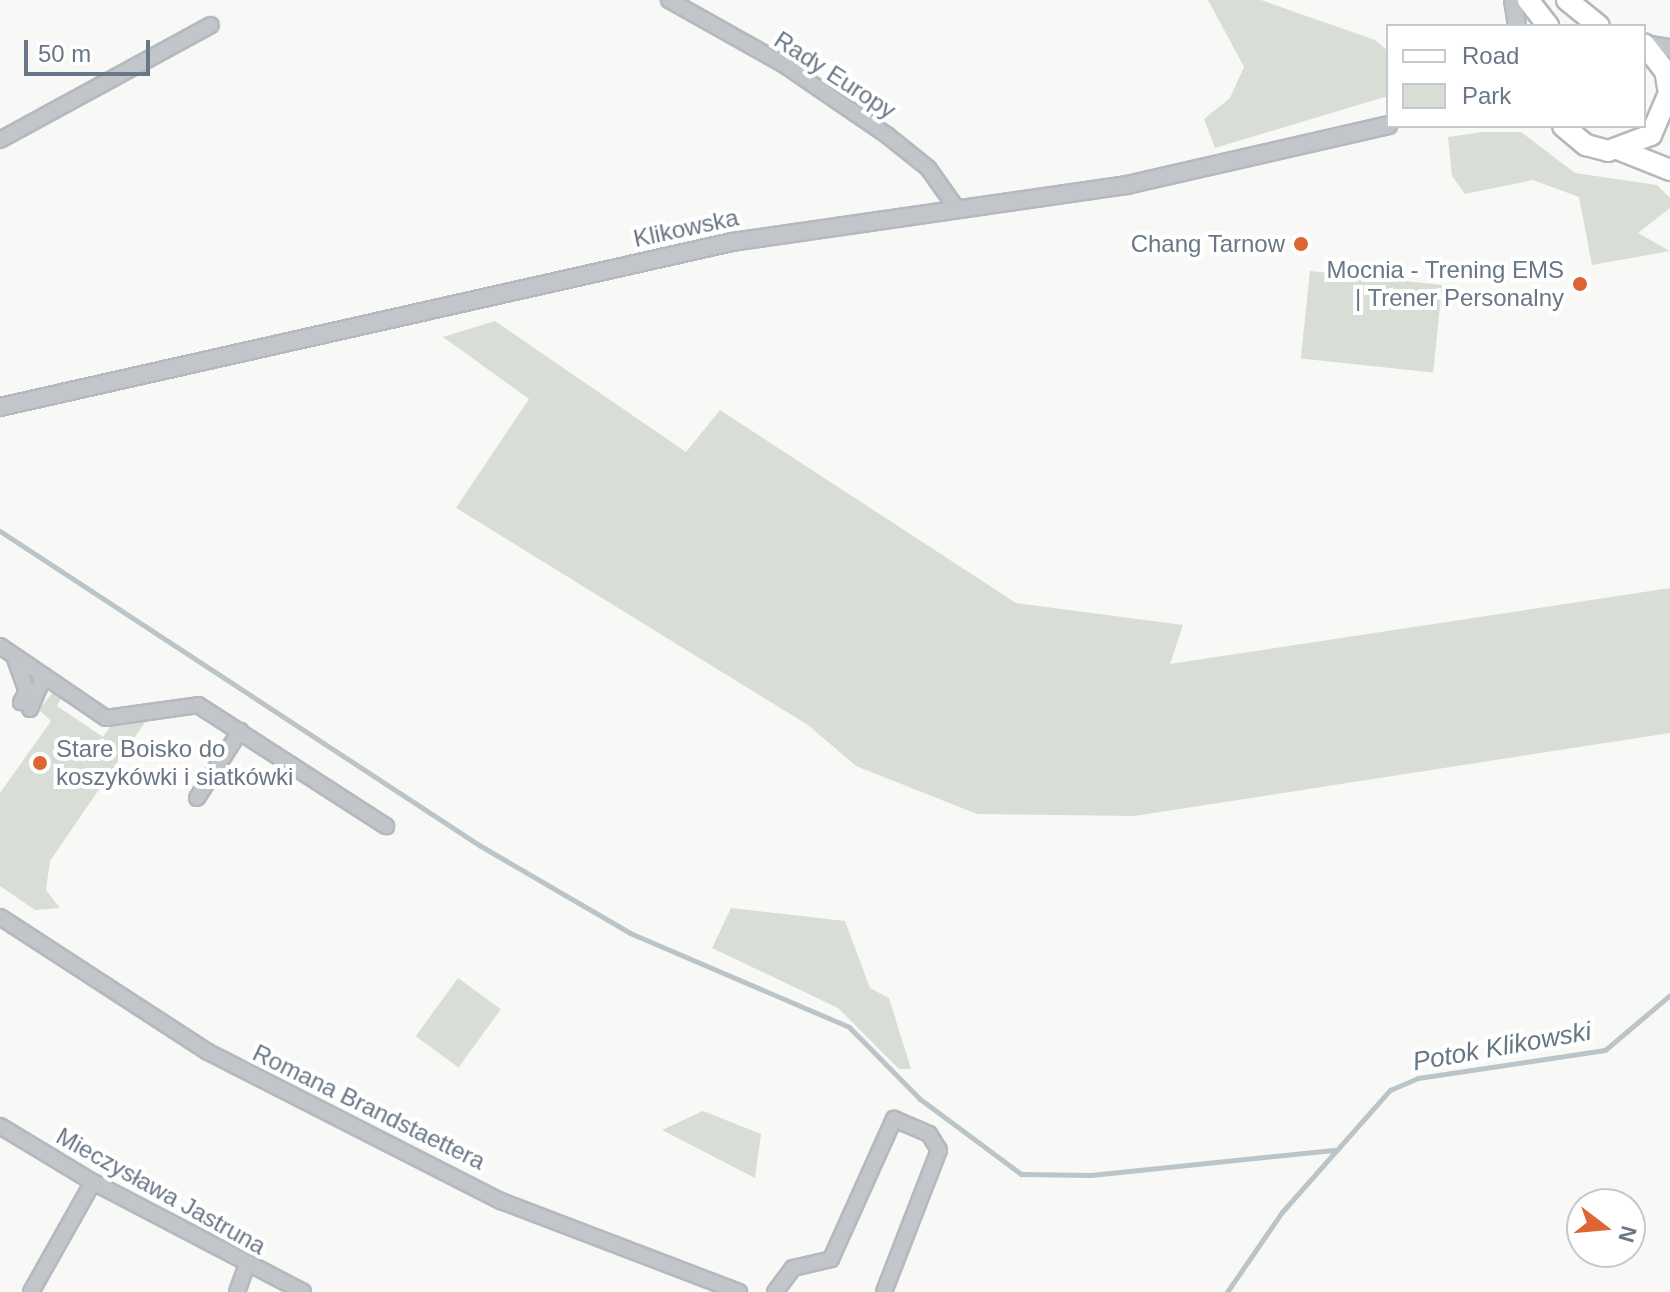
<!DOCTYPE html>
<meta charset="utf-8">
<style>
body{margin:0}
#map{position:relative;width:1670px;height:1292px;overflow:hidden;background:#f8f9f6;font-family:Helvetica,sans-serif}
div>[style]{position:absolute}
.green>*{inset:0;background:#d8ddd6;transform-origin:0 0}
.stream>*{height:5px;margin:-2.5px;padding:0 2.5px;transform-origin:2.5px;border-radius:2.5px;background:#bac4c9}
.roads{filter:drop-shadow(2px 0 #b4b9be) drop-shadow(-2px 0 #b4b9be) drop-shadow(0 2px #b4b9be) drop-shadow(0 -2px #b4b9be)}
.minor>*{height:14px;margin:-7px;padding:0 7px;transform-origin:7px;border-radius:7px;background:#c2c5c9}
.tertiary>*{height:16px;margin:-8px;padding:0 8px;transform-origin:8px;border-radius:8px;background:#c2c5c9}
.secondary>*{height:20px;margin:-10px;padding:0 10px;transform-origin:10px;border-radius:10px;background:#fff}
.dots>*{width:22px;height:22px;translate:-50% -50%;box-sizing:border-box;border:4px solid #fff;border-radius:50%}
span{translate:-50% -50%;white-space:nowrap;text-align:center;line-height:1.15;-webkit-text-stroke:8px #fff;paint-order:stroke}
.street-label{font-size:24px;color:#697786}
.poi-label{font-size:24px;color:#697786}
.right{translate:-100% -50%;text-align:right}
.left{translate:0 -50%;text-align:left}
.water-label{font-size:26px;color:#657781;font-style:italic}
.legend{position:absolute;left:1386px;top:24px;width:260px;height:104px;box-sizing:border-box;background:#fff;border:2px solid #c3c9cf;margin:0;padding:10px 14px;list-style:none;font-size:24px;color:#697786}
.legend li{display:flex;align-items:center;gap:16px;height:40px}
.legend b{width:40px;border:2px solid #c3c9cf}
.north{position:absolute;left:1566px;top:1188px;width:80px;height:80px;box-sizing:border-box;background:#fff;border:2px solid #c3c9cf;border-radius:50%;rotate:106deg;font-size:22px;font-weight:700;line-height:32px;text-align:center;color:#697786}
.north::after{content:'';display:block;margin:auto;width:28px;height:36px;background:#dc6533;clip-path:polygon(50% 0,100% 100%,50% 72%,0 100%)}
.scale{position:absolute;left:24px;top:40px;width:126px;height:36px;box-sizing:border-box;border:4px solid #697786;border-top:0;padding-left:10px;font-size:24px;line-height:28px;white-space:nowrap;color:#697786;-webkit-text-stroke:6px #fff;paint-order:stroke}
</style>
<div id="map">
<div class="green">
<div style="clip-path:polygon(1208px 0,1261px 0,1375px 40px,1388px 51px,1388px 96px,1215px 148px,1204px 119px,1230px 98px,1244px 67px)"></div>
<div style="clip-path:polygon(1483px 132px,1521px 132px,1575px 173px,1657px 185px,1670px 198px,1670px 208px,1638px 233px,1670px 251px,1592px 265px,1579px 197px,1533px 180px,1465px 194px,1452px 176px,1448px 137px)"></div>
<div style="left:1310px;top:271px;width:133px;height:88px;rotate:6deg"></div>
<div style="clip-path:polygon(495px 321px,686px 452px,720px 410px,1016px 603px,1183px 625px,1170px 664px,1670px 588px,1670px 733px,1134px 816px,977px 814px,856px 766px,808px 725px,456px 508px,529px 399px,443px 337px)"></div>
<div style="clip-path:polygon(55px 689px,63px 695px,57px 706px,103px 737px,114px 721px,150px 715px,50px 861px,46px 890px,60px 908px,35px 910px,0 886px,0 793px,51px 721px,39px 710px)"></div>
<div style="clip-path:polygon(731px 908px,845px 921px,870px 988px,889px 998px,911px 1069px,899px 1069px,838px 1008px,712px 948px)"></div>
<div style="left:458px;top:978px;width:53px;height:72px;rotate:36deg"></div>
<div style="clip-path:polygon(703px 1111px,761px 1134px,755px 1178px,662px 1130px)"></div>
</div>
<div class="stream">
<div style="left:0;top:531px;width:573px;rotate:33.25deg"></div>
<div style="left:479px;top:845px;width:175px;rotate:30.2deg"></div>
<div style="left:630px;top:933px;width:238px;rotate:23.2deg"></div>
<div style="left:849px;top:1027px;width:101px;rotate:45.4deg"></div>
<div style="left:920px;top:1099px;width:126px;rotate:36.6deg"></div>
<div style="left:1021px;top:1174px;width:70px;rotate:0.8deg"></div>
<div style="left:1091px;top:1175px;width:244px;rotate:-5.9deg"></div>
<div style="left:1227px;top:1292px;width:97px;rotate:-55.5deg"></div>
<div style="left:1282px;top:1212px;width:163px;rotate:-48.5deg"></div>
<div style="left:1390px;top:1090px;width:30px;rotate:-23deg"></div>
<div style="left:1418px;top:1078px;width:189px;rotate:-8.5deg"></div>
<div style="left:1605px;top:1050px;width:85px;rotate:-40.2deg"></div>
</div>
<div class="roads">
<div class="minor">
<div style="left:669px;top:0;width:131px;rotate:29.3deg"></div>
<div style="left:783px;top:64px;width:127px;rotate:34.4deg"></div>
<div style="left:888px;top:136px;width:51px;rotate:38.7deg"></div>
<div style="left:928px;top:168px;width:50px;rotate:54.7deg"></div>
<div style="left:0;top:140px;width:240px;rotate:-28.6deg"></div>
<div style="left:0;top:646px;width:128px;rotate:34.2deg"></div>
<div style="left:106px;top:718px;width:93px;rotate:-8deg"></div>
<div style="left:198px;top:705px;width:224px;rotate:32.8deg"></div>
<div style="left:14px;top:656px;width:38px;rotate:70deg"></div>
<div style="left:27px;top:692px;width:12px;rotate:121deg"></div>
<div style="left:30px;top:709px;width:36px;rotate:-67deg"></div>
<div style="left:197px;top:798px;width:80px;rotate:-57.3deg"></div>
<div style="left:0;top:917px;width:248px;rotate:33deg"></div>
<div style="left:208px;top:1052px;width:329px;rotate:27deg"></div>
<div style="left:501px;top:1201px;width:255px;rotate:20.9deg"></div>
<div style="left:0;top:1126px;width:109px;rotate:31.1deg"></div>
<div style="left:93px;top:1182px;width:237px;rotate:27.6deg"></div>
<div style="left:31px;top:1292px;width:126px;rotate:-60.6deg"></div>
<div style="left:237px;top:1292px;width:30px;rotate:-70deg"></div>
<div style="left:775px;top:1292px;width:30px;rotate:-53deg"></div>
<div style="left:793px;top:1268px;width:39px;rotate:-13deg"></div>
<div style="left:831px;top:1259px;width:154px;rotate:-65.8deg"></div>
<div style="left:894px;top:1119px;width:38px;rotate:23deg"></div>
<div style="left:929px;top:1134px;width:19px;rotate:58deg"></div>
<div style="left:939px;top:1150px;width:152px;rotate:111.2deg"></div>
</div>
<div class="tertiary">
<div style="left:1513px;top:0;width:26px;rotate:81deg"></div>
<div style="left:1644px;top:44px;width:26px;rotate:9deg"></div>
<div style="left:0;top:407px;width:750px;rotate:-12.7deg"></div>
<div style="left:732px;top:242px;width:399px;rotate:-8.2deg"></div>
<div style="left:1127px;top:185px;width:268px;rotate:-12.9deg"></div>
</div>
<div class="secondary">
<div style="left:1528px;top:0;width:33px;rotate:52deg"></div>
<div style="left:1567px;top:0;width:41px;rotate:39.1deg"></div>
<div style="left:1563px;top:126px;width:30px;rotate:40deg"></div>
<div style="left:1586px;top:145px;width:23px;rotate:15deg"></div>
<div style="left:1608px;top:151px;width:46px;rotate:-20.4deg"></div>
<div style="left:1651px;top:135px;width:46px;rotate:-66.8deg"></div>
<div style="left:1669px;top:93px;width:22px;rotate:-100deg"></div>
<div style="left:1665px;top:71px;width:34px;rotate:-128deg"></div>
<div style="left:1620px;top:150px;width:54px;rotate:21.8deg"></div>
</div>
</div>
<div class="dots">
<div style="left:1301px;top:244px;background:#dc6533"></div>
<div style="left:1580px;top:284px;background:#dc6533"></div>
<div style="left:40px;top:763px;background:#dc6533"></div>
</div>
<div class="street-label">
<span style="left:835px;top:75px;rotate:33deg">Rady Europy</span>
<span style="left:686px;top:228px;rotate:-12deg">Klikowska</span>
<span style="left:369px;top:1107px;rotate:26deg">Romana Brandstaettera</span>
<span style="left:161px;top:1191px;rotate:29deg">Mieczysława Jastruna</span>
</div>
<div class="poi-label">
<span class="right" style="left:1285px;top:244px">Chang Tarnow</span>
<span class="right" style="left:1564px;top:284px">Mocnia - Trening EMS<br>| Trener Personalny</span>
<span class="left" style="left:56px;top:763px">Stare Boisko do<br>koszykówki i siatkówki</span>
</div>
<div class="water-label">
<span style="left:1502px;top:1047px;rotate:-10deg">Potok Klikowski</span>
</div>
<ul class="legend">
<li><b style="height:10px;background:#fff"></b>Road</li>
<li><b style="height:22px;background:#d8ddd6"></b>Park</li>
</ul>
<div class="north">N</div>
<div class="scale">50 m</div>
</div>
